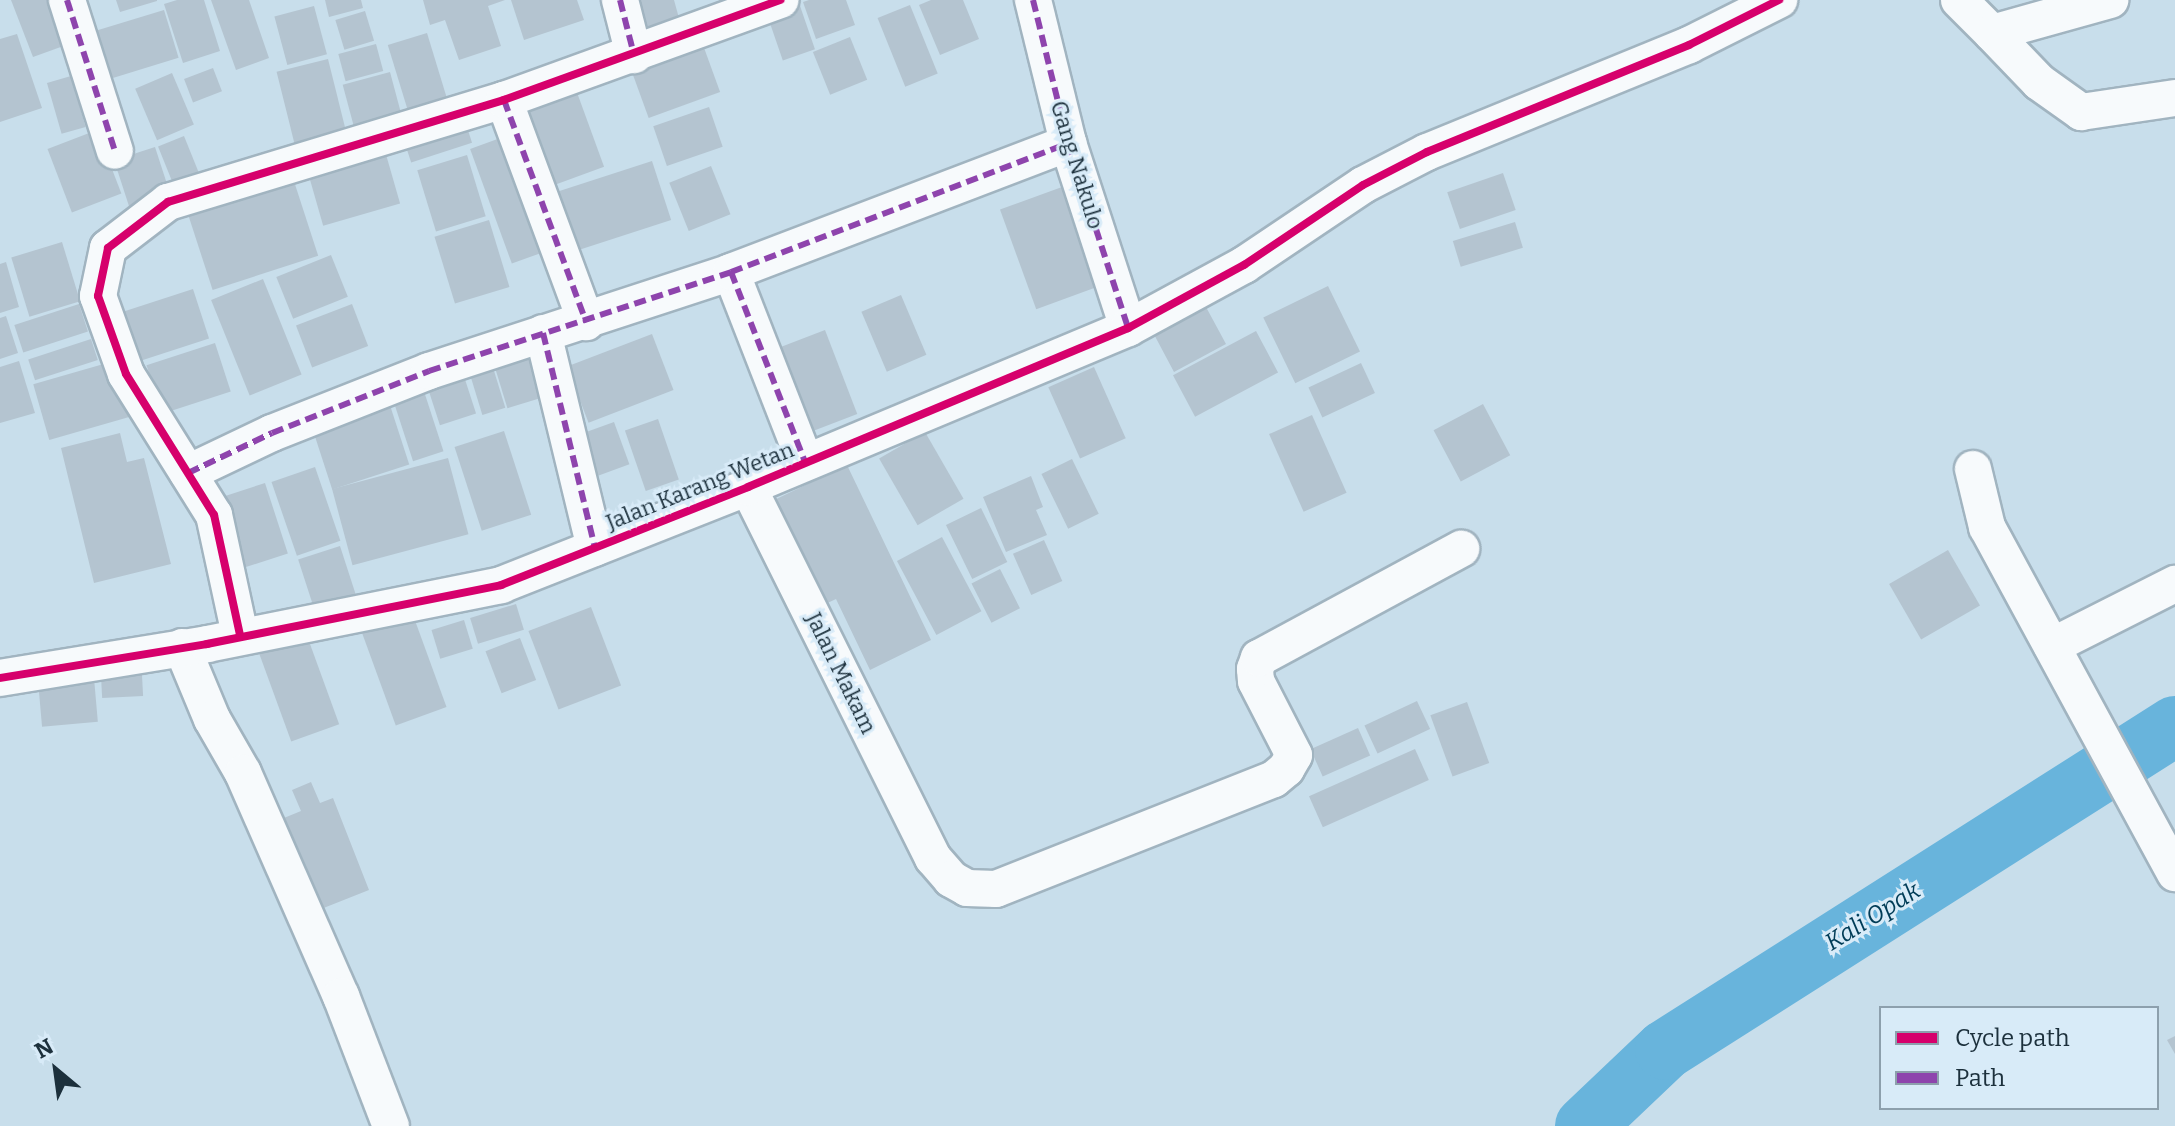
<!DOCTYPE html>
<style>
body{margin:0}
#map{position:relative;width:2175px;height:1126px;overflow:hidden;background:#c8deeb;font-family:Bitter,serif}
div>[style]{position:absolute}
.river>*{height:60px;margin:-30px;padding:0 30px;transform-origin:30px;border-radius:30px;background:#68b4dc}
.building>*{inset:0;background:#b4c4d0;transform-origin:0 0}
.roads{filter:drop-shadow(2px 0 #a1b4c0) drop-shadow(-2px 0 #a1b4c0) drop-shadow(0 2px #a1b4c0) drop-shadow(0 -2px #a1b4c0)}
.minor>*{height:36px;margin:-18px;padding:0 18px;transform-origin:18px;border-radius:18px;background:#f7fafc}
.quiet>*{height:6px;margin-top:-3px;transform-origin:0;background:repeating-linear-gradient(90deg,#8e44ad 0 12px,transparent 0 18px)}
.cycleway>*{height:8px;margin:-4px;padding:0 4px;transform-origin:4px;border-radius:4px;background:#d6006c}
span{translate:-50% -50%;white-space:nowrap;text-align:center;line-height:1.15;-webkit-text-stroke:6px #d8ebf8;paint-order:stroke}
.street-label{font-size:22px;color:#1c303c}
.water-label{font-size:24px;color:#013c57;font-style:italic}
.legend{position:absolute;left:1879px;top:1006px;width:280px;height:104px;box-sizing:border-box;background:#d8ebf8;border:2px solid #8da0ad;margin:0;padding:10px 14px;list-style:none;font-size:24px;color:#1c303c}
.legend li{display:flex;align-items:center;gap:16px;height:40px}
.legend b{width:40px;border:2px solid #8da0ad}
.north{position:absolute;left:16px;top:1030px;width:80px;height:80px;-webkit-text-stroke:6px #d8ebf8;paint-order:stroke;rotate:331deg;font-size:22px;font-weight:700;line-height:32px;text-align:center;color:#1c303c}
.north::after{content:'';display:block;margin:auto;width:28px;height:36px;background:#1c303c;clip-path:polygon(50% 0,100% 100%,50% 72%,0 100%)}
</style>
<div id="map">
<div class="river">
<div style="left:1585px;top:1126px;width:110px;rotate:-43.5deg"></div>
<div style="left:1665px;top:1050px;width:604px;rotate:-32.43deg"></div>
</div>
<div class="building">
<div style="clip-path:polygon(11px 0,52px 0,69px 44px,33px 57px)"></div>
<div style="clip-path:polygon(116px 0,157px 0,157px 1px,120px 12px)"></div>
<div style="clip-path:polygon(177px 0,204px 0,220px 51px,183px 63px,164px 4px)"></div>
<div style="clip-path:polygon(211px 0,249px 0,269px 58px,236px 70px)"></div>
<div style="clip-path:polygon(325px 0,361px 0,363px 8px,329px 17px)"></div>
<div style="clip-path:polygon(423px 0,505px 0,488px 6px,501px 46px,459px 60px,445px 20px,430px 25px)"></div>
<div style="clip-path:polygon(511px 0,577px 0,584px 20px,524px 40px)"></div>
<div style="clip-path:polygon(632px 0,674px 0,682px 29px,643px 39px)"></div>
<div style="clip-path:polygon(809px 0,846px 0,855px 25px,816px 39px,803px 2px)"></div>
<div style="clip-path:polygon(931px 0,963px 0,979px 39px,940px 55px,919px 5px)"></div>
<div style="left:799px;top:3px;width:49px;height:34px;rotate:71deg"></div>
<div style="left:910px;top:5px;width:74px;height:35px;rotate:68deg"></div>
<div style="left:314px;top:6px;width:50px;height:41px;rotate:75deg"></div>
<div style="left:164px;top:10px;width:50px;height:73px;rotate:73deg"></div>
<div style="left:365px;top:11px;width:31px;height:31px;rotate:73deg"></div>
<div style="left:427px;top:33px;width:77px;height:41px;rotate:73deg"></div>
<div style="clip-path:polygon(17px 34px,42px 108px,0 122px,0 39px)"></div>
<div style="left:850px;top:37px;width:46px;height:40px;rotate:68deg"></div>
<div style="left:376px;top:44px;width:28px;height:39px;rotate:75deg"></div>
<div style="left:703px;top:45px;width:50px;height:76px;rotate:70deg"></div>
<div style="left:328px;top:59px;width:85px;height:53px;rotate:76deg"></div>
<div style="left:213px;top:68px;width:25px;height:31px;rotate:69deg"></div>
<div style="left:390px;top:72px;width:55px;height:49px;rotate:75deg"></div>
<div style="left:172px;top:73px;width:56px;height:40px;rotate:67deg"></div>
<div style="left:71px;top:76px;width:53px;height:25px;rotate:74deg"></div>
<div style="left:575px;top:87px;width:85px;height:58px;rotate:70deg"></div>
<div style="left:709px;top:107px;width:42px;height:59px;rotate:71deg"></div>
<div style="left:464px;top:118px;width:26px;height:64px;rotate:72deg"></div>
<div style="left:97px;top:130px;width:68px;height:53px;rotate:69deg"></div>
<div style="left:184px;top:136px;width:52px;height:28px;rotate:68deg"></div>
<div style="left:503px;top:137px;width:122px;height:35px;rotate:70deg"></div>
<div style="left:383px;top:144px;width:62px;height:80px;rotate:74deg"></div>
<div style="left:155px;top:147px;width:52px;height:43px;rotate:72deg"></div>
<div style="left:467px;top:155px;width:64px;height:52px;rotate:73deg"></div>
<div style="left:652px;top:161px;width:62px;height:107px;rotate:72deg"></div>
<div style="left:711px;top:166px;width:52px;height:45px;rotate:68deg"></div>
<div style="left:291px;top:172px;width:88px;height:111px;rotate:72deg"></div>
<div style="left:1503px;top:173px;width:39px;height:59px;rotate:71deg"></div>
<div style="left:1062px;top:187px;width:106px;height:66px;rotate:70deg"></div>
<div style="left:489px;top:220px;width:70px;height:57px;rotate:73deg"></div>
<div style="left:1515px;top:222px;width:27px;height:65px;rotate:73deg"></div>
<div style="left:62px;top:242px;width:62px;height:53px;rotate:73deg"></div>
<div style="left:331px;top:255px;width:45px;height:59px;rotate:68deg"></div>
<div style="clip-path:polygon(6px 262px,19px 307px,0 313px,0 264px)"></div>
<div style="left:263px;top:279px;width:103px;height:56px;rotate:68deg"></div>
<div style="left:1328px;top:286px;width:73px;height:72px;rotate:64deg"></div>
<div style="left:193px;top:289px;width:52px;height:76px;rotate:72deg"></div>
<div style="left:901px;top:295px;width:65px;height:43px;rotate:67deg"></div>
<div style="left:79px;top:304px;width:29px;height:68px;rotate:72deg"></div>
<div style="left:352px;top:304px;width:45px;height:60px;rotate:69deg"></div>
<div style="clip-path:polygon(1206px 307px,1226px 344px,1174px 372px,1149px 325px,1172px 314px,1177px 323px)"></div>
<div style="clip-path:polygon(6px 316px,18px 353px,0 359px,0 318px)"></div>
<div style="left:825px;top:330px;width:90px;height:53px;rotate:69deg"></div>
<div style="left:1256px;top:331px;width:47px;height:94px;rotate:62deg"></div>
<div style="left:652px;top:334px;width:60px;height:91px;rotate:69deg"></div>
<div style="left:91px;top:339px;width:22px;height:66px;rotate:72deg"></div>
<div style="left:215px;top:343px;width:51px;height:72px;rotate:72deg"></div>
<div style="left:544px;top:350px;width:45px;height:52px;rotate:73deg"></div>
<div style="clip-path:polygon(19px 361px,35px 413px,0 423px,0 367px)"></div>
<div style="left:114px;top:361px;width:58px;height:84px;rotate:74deg"></div>
<div style="left:491px;top:361px;width:49px;height:24px;rotate:73deg"></div>
<div style="left:1361px;top:363px;width:33px;height:58px;rotate:65deg"></div>
<div style="left:460px;top:364px;width:52px;height:38px;rotate:72deg"></div>
<div style="left:1094px;top:367px;width:78px;height:50px;rotate:66deg"></div>
<div style="left:420px;top:379px;width:76px;height:32px;rotate:72deg"></div>
<div style="left:387px;top:396px;width:72px;height:81px;rotate:72deg"></div>
<div style="left:1483px;top:404px;width:58px;height:56px;rotate:62deg"></div>
<div style="left:1312px;top:415px;width:85px;height:47px;rotate:66deg"></div>
<div style="left:658px;top:419px;width:64px;height:35px;rotate:71deg"></div>
<div style="left:614px;top:422px;width:45px;height:42px;rotate:70deg"></div>
<div style="left:504px;top:431px;width:88px;height:52px;rotate:72deg"></div>
<div style="left:925px;top:432px;width:77px;height:53px;rotate:60deg"></div>
<div style="clip-path:polygon(120px 433px,127px 462px,144px 458px,171px 564px,94px 583px,61px 448px)"></div>
<div style="left:448px;top:458px;width:79px;height:120px;rotate:75deg"></div>
<div style="left:1072px;top:459px;width:61px;height:34px;rotate:64deg"></div>
<div style="clip-path:polygon(847px 465px,931px 640px,870px 670px,836px 599px,819px 607px,768px 503px)"></div>
<div style="left:315px;top:467px;width:78px;height:46px;rotate:71deg"></div>
<div style="clip-path:polygon(1031px 476px,1043px 507px,1036px 510px,1047px 535px,1006px 552px,983px 497px)"></div>
<div style="left:265px;top:483px;width:74px;height:45px;rotate:72deg"></div>
<div style="left:981px;top:508px;width:60px;height:39px;rotate:64deg"></div>
<div style="left:942px;top:537px;width:84px;height:51px;rotate:62deg"></div>
<div style="left:1044px;top:540px;width:45px;height:34px;rotate:66deg"></div>
<div style="left:340px;top:546px;width:52px;height:44px;rotate:72deg"></div>
<div style="left:1948px;top:550px;width:64px;height:68px;rotate:60deg"></div>
<div style="left:1000px;top:569px;width:44px;height:32px;rotate:63deg"></div>
<div style="left:516px;top:604px;width:27px;height:48px;rotate:73deg"></div>
<div style="left:591px;top:607px;width:84px;height:67px;rotate:69deg"></div>
<div style="left:413px;top:615px;width:98px;height:54px;rotate:70deg"></div>
<div style="left:464px;top:620px;width:30px;height:34px;rotate:73deg"></div>
<div style="left:306px;top:633px;width:97px;height:51px;rotate:70deg"></div>
<div style="left:520px;top:638px;width:45px;height:37px;rotate:69deg"></div>
<div style="left:142px;top:675px;width:21px;height:41px;rotate:87deg"></div>
<div style="left:94px;top:678px;width:44px;height:56px;rotate:85deg"></div>
<div style="left:1417px;top:701px;width:31px;height:58px;rotate:65deg"></div>
<div style="left:1467px;top:702px;width:65px;height:39px;rotate:70deg"></div>
<div style="left:1358px;top:728px;width:30px;height:52px;rotate:66deg"></div>
<div style="left:1415px;top:749px;width:34px;height:116px;rotate:66deg"></div>
<div style="clip-path:polygon(311px 782px,320px 803px,333px 798px,369px 890px,316px 911px,279px 820px,301px 811px,292px 790px)"></div>
<div style="clip-path:polygon(2175px 1036px,2175px 1054px,2167px 1040px)"></div>
</div>
<div class="roads">
<div class="minor">
<div style="left:67px;top:0;width:158px;rotate:72.4deg"></div>
<div style="left:620px;top:0;width:57px;rotate:75.7deg"></div>
<div style="left:1033px;top:0;width:147px;rotate:76.2deg"></div>
<div style="left:1068px;top:143px;width:194px;rotate:72deg"></div>
<div style="left:1959px;top:0;width:47px;rotate:45deg"></div>
<div style="left:1992px;top:33px;width:123px;rotate:-15.6deg"></div>
<div style="left:1992px;top:33px;width:68px;rotate:46.2deg"></div>
<div style="left:2039px;top:82px;width:52px;rotate:35.5deg"></div>
<div style="left:2081px;top:112px;width:95px;rotate:-8.5deg"></div>
<div style="left:504px;top:100px;width:237px;rotate:69.7deg"></div>
<div style="left:731px;top:272px;width:204px;rotate:68.7deg"></div>
<div style="left:543px;top:333px;width:221px;rotate:76.4deg"></div>
<div style="left:1973px;top:469px;width:60px;rotate:76.4deg"></div>
<div style="left:1987px;top:527px;width:394px;rotate:61.5deg"></div>
<div style="left:188px;top:473px;width:93px;rotate:-25.5deg"></div>
<div style="left:272px;top:433px;width:169px;rotate:-21.5deg"></div>
<div style="left:429px;top:371px;width:318px;rotate:-18.1deg"></div>
<div style="left:731px;top:272px;width:361px;rotate:-20.9deg"></div>
<div style="left:748px;top:487px;width:415px;rotate:63.5deg"></div>
<div style="left:933px;top:858px;width:28px;rotate:49deg"></div>
<div style="left:951px;top:879px;width:18px;rotate:29deg"></div>
<div style="left:967px;top:888px;width:29px;rotate:2deg"></div>
<div style="left:996px;top:889px;width:299px;rotate:-21.6deg"></div>
<div style="left:1274px;top:779px;width:16px;rotate:-40deg"></div>
<div style="left:1286px;top:769px;width:16px;rotate:-60deg"></div>
<div style="left:1294px;top:755px;width:83px;rotate:-117.2deg"></div>
<div style="left:1256px;top:681px;width:12px;rotate:-95deg"></div>
<div style="left:1255px;top:669px;width:12px;rotate:-70deg"></div>
<div style="left:1259px;top:658px;width:230px;rotate:-28.4deg"></div>
<div style="left:240px;top:635px;width:123px;rotate:-102.2deg"></div>
<div style="left:214px;top:515px;width:166px;rotate:-122deg"></div>
<div style="left:126px;top:374px;width:83px;rotate:-109.7deg"></div>
<div style="left:98px;top:296px;width:49px;rotate:-78.2deg"></div>
<div style="left:108px;top:248px;width:76px;rotate:-37.5deg"></div>
<div style="left:168px;top:202px;width:351px;rotate:-16.9deg"></div>
<div style="left:504px;top:100px;width:294px;rotate:-19.9deg"></div>
<div style="left:2052px;top:646px;width:138px;rotate:-26.8deg"></div>
<div style="left:182px;top:647px;width:78px;rotate:67.4deg"></div>
<div style="left:212px;top:719px;width:62px;rotate:60.1deg"></div>
<div style="left:243px;top:773px;width:244px;rotate:66.3deg"></div>
<div style="left:341px;top:996px;width:139px;rotate:69deg"></div>
<div style="left:0;top:678px;width:210px;rotate:-9.3deg"></div>
<div style="left:207px;top:644px;width:300px;rotate:-11.3deg"></div>
<div style="left:501px;top:585px;width:266px;rotate:-21.6deg"></div>
<div style="left:748px;top:487px;width:412px;rotate:-22.7deg"></div>
<div style="left:1128px;top:328px;width:132px;rotate:-28.5deg"></div>
<div style="left:1244px;top:265px;width:143px;rotate:-33.9deg"></div>
<div style="left:1363px;top:185px;width:72px;rotate:-27.3deg"></div>
<div style="left:1427px;top:152px;width:283px;rotate:-22.2deg"></div>
<div style="left:1689px;top:45px;width:101px;rotate:-26.6deg"></div>
</div>
</div>
<div class="quiet">
<div style="left:67px;top:0;width:158px;rotate:72.4deg"></div>
<div style="left:620px;top:0;width:57px;rotate:75.7deg"></div>
<div style="left:1033px;top:0;width:147px;rotate:76.2deg"></div>
<div style="left:1068px;top:143px;width:194px;rotate:72deg"></div>
<div style="left:504px;top:100px;width:237px;rotate:69.7deg"></div>
<div style="left:731px;top:272px;width:204px;rotate:68.7deg"></div>
<div style="left:543px;top:333px;width:221px;rotate:76.4deg"></div>
<div style="left:188px;top:473px;width:93px;rotate:-25.5deg"></div>
<div style="left:272px;top:433px;width:169px;rotate:-21.5deg"></div>
<div style="left:429px;top:371px;width:318px;rotate:-18.1deg"></div>
<div style="left:731px;top:272px;width:361px;rotate:-20.9deg"></div>
</div>
<div class="cycleway">
<div style="left:240px;top:635px;width:123px;rotate:-102.2deg"></div>
<div style="left:214px;top:515px;width:166px;rotate:-122deg"></div>
<div style="left:126px;top:374px;width:83px;rotate:-109.7deg"></div>
<div style="left:98px;top:296px;width:49px;rotate:-78.2deg"></div>
<div style="left:108px;top:248px;width:76px;rotate:-37.5deg"></div>
<div style="left:168px;top:202px;width:351px;rotate:-16.9deg"></div>
<div style="left:504px;top:100px;width:294px;rotate:-19.9deg"></div>
<div style="left:0;top:678px;width:210px;rotate:-9.3deg"></div>
<div style="left:207px;top:644px;width:300px;rotate:-11.3deg"></div>
<div style="left:501px;top:585px;width:266px;rotate:-21.6deg"></div>
<div style="left:748px;top:487px;width:412px;rotate:-22.7deg"></div>
<div style="left:1128px;top:328px;width:132px;rotate:-28.5deg"></div>
<div style="left:1244px;top:265px;width:143px;rotate:-33.9deg"></div>
<div style="left:1363px;top:185px;width:72px;rotate:-27.3deg"></div>
<div style="left:1427px;top:152px;width:283px;rotate:-22.2deg"></div>
<div style="left:1689px;top:45px;width:101px;rotate:-26.6deg"></div>
</div>
<div class="street-label">
<span style="left:1077px;top:165px;rotate:73deg">Gang Nakulo</span>
<span style="left:700px;top:486px;rotate:-22deg">Jalan Karang Wetan</span>
<span style="left:841px;top:673px;rotate:64deg">Jalan Makam</span>
</div>
<div class="water-label">
<span style="left:1873px;top:917px;rotate:-32deg">Kali Opak</span>
</div>
<ul class="legend">
<li><b style="height:10px;background:#d6006c"></b>Cycle path</li>
<li><b style="height:10px;background:#8e44ad"></b>Path</li>
</ul>
<div class="north">N</div>
</div>
